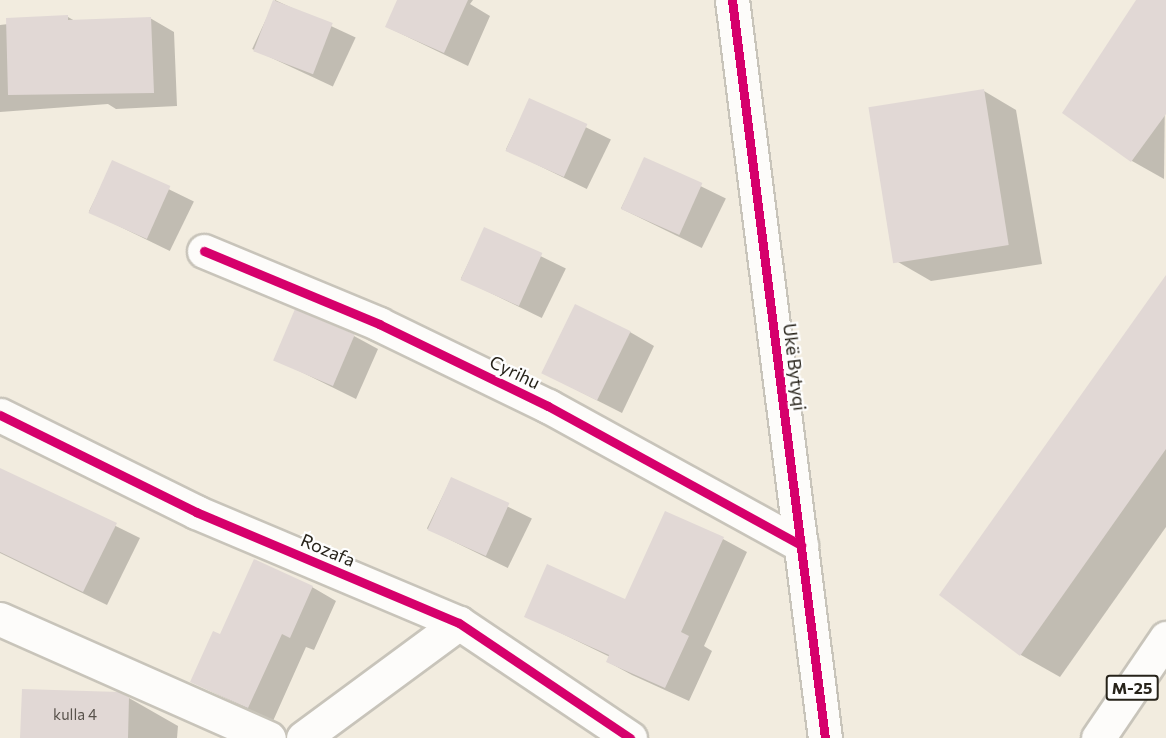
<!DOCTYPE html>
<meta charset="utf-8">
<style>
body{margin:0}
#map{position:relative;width:1166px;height:738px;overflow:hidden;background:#f2ecdf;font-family:Commissioner,sans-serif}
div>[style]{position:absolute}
.shadow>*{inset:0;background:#0003;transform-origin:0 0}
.building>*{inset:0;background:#e1d8d5;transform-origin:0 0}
.roads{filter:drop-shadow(2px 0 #c8c4ba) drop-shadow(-2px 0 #c8c4ba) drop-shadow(0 2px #c8c4ba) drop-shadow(0 -2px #c8c4ba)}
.minor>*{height:33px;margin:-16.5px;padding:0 16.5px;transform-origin:16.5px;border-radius:16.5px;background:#fdfcfa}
.major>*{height:33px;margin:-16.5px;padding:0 16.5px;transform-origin:16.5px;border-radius:16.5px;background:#fdfcfa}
.cycleway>*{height:9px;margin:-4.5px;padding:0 4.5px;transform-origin:4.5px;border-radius:4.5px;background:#d6006c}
span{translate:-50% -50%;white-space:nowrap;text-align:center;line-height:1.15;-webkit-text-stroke:4.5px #fefefe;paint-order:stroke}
.number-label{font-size:15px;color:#58524b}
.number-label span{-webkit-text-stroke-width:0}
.shield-label span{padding:2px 4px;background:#fefefe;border:2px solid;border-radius:4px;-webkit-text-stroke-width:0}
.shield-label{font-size:16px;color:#27231a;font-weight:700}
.street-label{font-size:18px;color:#27231a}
</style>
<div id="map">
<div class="shadow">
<div style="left:275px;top:0;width:89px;height:54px;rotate:25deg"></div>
<div style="clip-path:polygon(398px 0,473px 0,470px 4px,490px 16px,468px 66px,387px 27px)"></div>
<div style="clip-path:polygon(1138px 0,1166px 0,1164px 179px,1132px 161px)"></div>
<div style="clip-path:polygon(68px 17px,75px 21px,150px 18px,174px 32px,177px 106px,116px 109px,108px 104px,0 112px,0 25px)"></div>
<div style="clip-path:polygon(984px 91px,1016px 110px,1042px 264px,931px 281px,898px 262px)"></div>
<div style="left:530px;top:100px;width:90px;height:55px;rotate:26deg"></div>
<div style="left:645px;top:159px;width:90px;height:55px;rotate:26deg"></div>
<div style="left:113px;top:162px;width:90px;height:55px;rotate:26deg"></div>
<div style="left:485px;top:229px;width:90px;height:55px;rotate:26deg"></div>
<div style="clip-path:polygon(1166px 277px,1166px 527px,1060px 677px,1021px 655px,941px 595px)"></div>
<div style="clip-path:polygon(630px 332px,654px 346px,622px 413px,543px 373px)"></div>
<div style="clip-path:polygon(354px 336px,378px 349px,356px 399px,275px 359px)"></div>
<div style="clip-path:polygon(0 469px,140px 538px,107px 605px,0 553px)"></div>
<div style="left:451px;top:479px;width:90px;height:55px;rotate:26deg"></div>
<div style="clip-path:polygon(723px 539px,747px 552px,704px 646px,712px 651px,689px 701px,632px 675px,608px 662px,610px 657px,526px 616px,626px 601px)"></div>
<div style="clip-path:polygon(312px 587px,336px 601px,314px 650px,306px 647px,273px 721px,192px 682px,221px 636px)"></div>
<div style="clip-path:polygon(129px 698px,178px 726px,177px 738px,22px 738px)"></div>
</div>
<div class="building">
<div style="left:273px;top:0;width:64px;height:55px;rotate:21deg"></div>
<div style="clip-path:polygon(397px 0,468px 0,444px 53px,385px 27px)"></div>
<div style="clip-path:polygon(1136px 0,1166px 0,1166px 114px,1131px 162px,1062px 113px)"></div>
<div style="clip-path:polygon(68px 15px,68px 20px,151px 17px,154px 93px,8px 95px,6px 18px)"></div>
<div style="left:984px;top:89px;width:158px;height:117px;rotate:81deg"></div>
<div style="left:529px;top:98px;width:64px;height:58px;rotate:24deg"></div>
<div style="left:644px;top:157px;width:64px;height:57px;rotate:24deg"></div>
<div style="left:112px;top:160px;width:64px;height:58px;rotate:24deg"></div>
<div style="left:484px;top:227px;width:64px;height:58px;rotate:24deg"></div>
<div style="clip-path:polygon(1166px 275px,1166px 449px,1020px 656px,939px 595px)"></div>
<div style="left:575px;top:304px;width:62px;height:77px;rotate:26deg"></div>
<div style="left:295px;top:309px;width:65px;height:56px;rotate:23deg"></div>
<div style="clip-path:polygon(0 468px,117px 523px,83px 592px,0 552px)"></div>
<div style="left:451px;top:477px;width:64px;height:58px;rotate:24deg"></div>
<div style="clip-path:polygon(665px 511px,724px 537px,681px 632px,689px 636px,665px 688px,606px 662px,609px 655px,524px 617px,547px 564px,625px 599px)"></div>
<div style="clip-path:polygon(254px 559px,313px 586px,290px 638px,282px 634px,248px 708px,190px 682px,213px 631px,220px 634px)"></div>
<div style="clip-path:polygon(22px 689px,119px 692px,129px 697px,128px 738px,20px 738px)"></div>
</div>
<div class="roads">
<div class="minor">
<div style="left:732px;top:0;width:744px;rotate:82.82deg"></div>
<div style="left:204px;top:251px;width:190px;rotate:22.6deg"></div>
<div style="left:379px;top:324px;width:188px;rotate:25.9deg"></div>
<div style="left:548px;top:406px;width:289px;rotate:28.8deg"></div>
<div style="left:0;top:415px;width:219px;rotate:26.3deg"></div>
<div style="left:196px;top:512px;width:285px;rotate:22.9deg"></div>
<div style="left:459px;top:623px;width:206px;rotate:33.9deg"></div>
<div style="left:0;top:619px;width:294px;rotate:23.9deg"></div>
<div style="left:303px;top:738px;width:194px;rotate:-36.4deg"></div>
</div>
<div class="major">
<div style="left:1098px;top:738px;width:121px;rotate:-55.8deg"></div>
</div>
</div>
<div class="cycleway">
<div style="left:732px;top:0;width:744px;rotate:82.82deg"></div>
<div style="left:204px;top:251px;width:190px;rotate:22.6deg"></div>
<div style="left:379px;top:324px;width:188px;rotate:25.9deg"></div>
<div style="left:548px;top:406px;width:289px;rotate:28.8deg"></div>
<div style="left:0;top:415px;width:219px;rotate:26.3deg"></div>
<div style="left:196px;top:512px;width:285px;rotate:22.9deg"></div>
<div style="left:459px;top:623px;width:206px;rotate:33.9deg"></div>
</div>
<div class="number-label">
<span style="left:75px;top:715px">kulla 4</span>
</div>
<div class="shield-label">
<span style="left:1132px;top:688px">M-25</span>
</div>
<div class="street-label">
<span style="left:795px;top:367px;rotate:83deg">Ukë Bytyqi</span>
<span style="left:515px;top:372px;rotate:26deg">Cyrihu</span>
<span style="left:328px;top:550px;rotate:23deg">Rozafa</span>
</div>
</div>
